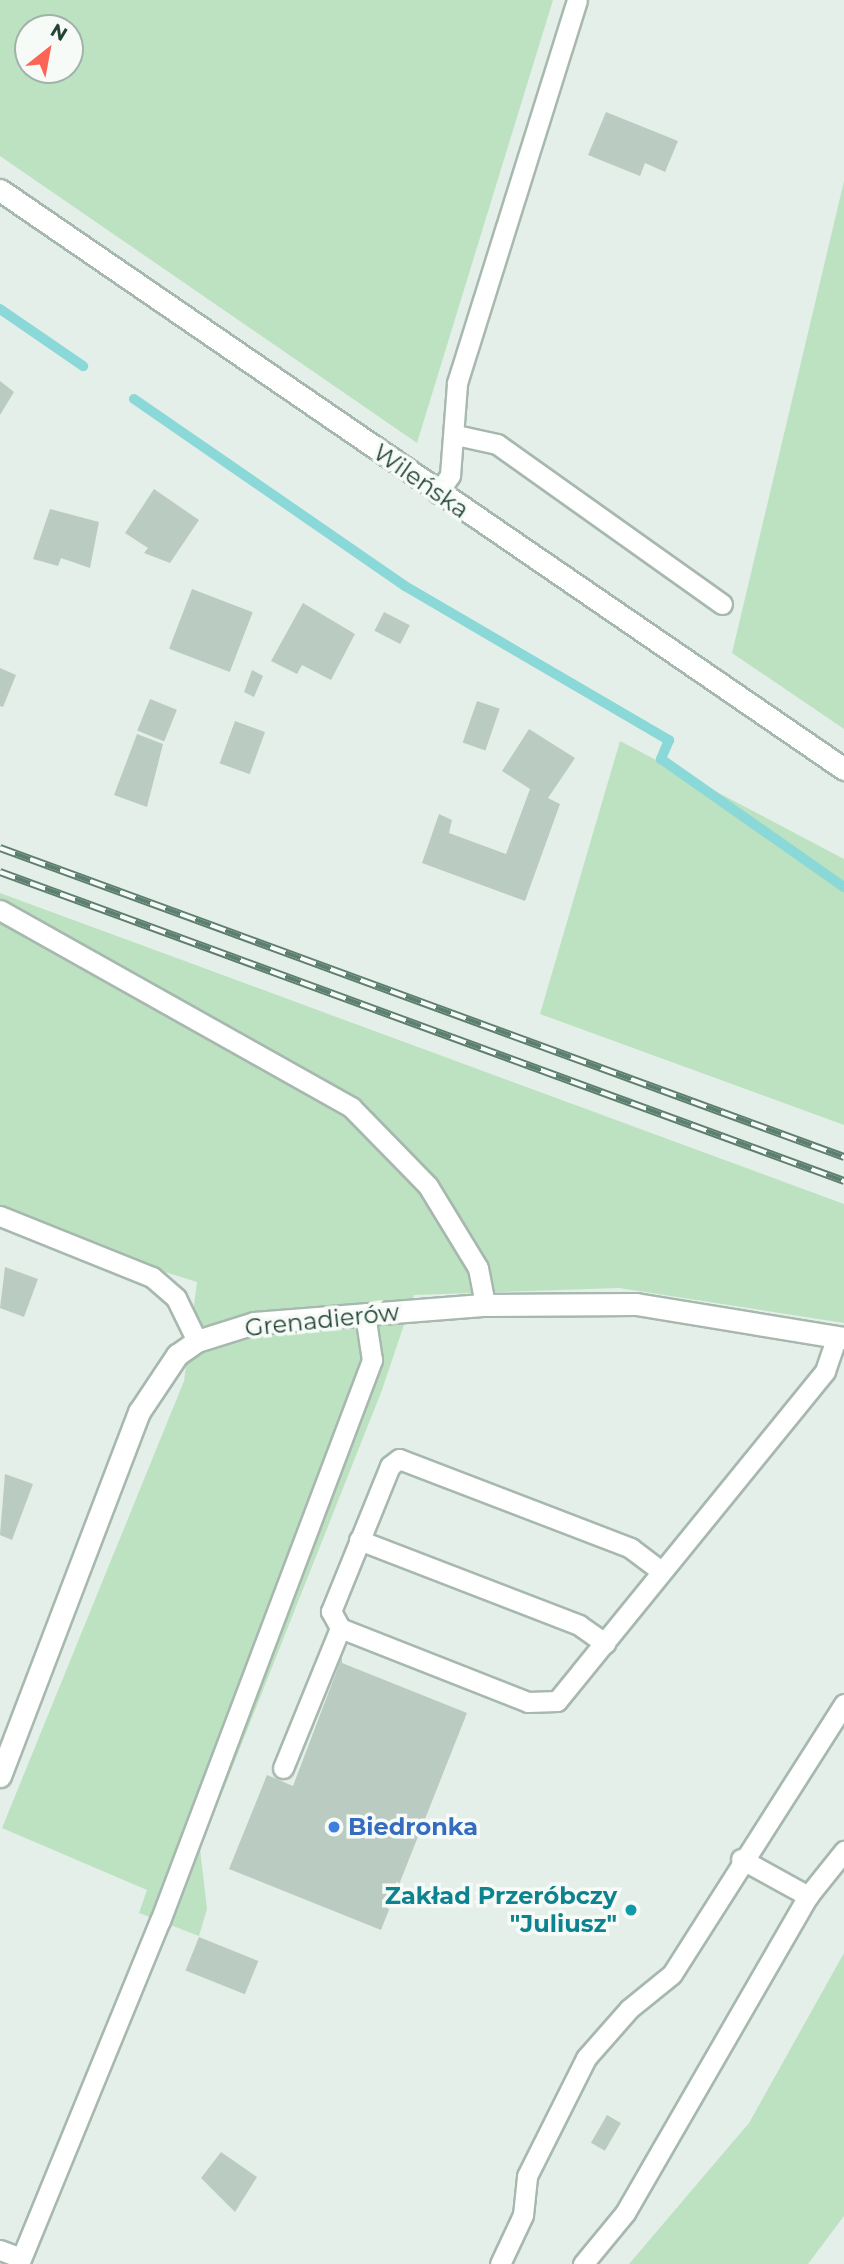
<!DOCTYPE html>
<meta charset="utf-8">
<style>
body{margin:0}
#map{position:relative;width:844px;height:2264px;overflow:hidden;background:#e5efe9;font-family:Montserrat,sans-serif}
div>[style]{position:absolute}
.green>*{inset:0;background:#bde2c1}
.stream>*{height:10px;margin:-5px;padding:0 5px;transform-origin:5px;border-radius:5px;background:#8ad8d7}
.building>*{inset:0;background:#bacbc2;transform-origin:0 0}
.roads{filter:drop-shadow(2px 0 #a7b8af) drop-shadow(-2px 0 #a7b8af) drop-shadow(0 2px #a7b8af) drop-shadow(0 -2px #a7b8af)}
.service>*{height:19px;margin:-9.5px;padding:0 9.5px;transform-origin:9.5px;border-radius:9.5px;background:#fff}
.minor>*{height:21px;margin:-10.5px;padding:0 10.5px;transform-origin:10.5px;border-radius:10.5px;background:#fff}
.tertiary>*{height:21px;margin:-10.5px;padding:0 10.5px;transform-origin:10.5px;border-radius:10.5px;background:#fff}
.rail>*{height:8px;margin-top:-4px;transform-origin:0;background:repeating-linear-gradient(90deg,#f7fbf8 0 16px,#5d7f70 0 32px);box-sizing:border-box;border-block:2px solid #5d7f70}
.dots>*{width:19px;height:19px;translate:-50% -50%;box-sizing:border-box;border:4px solid #f7fbf8;border-radius:50%}
span{translate:-50% -50%;white-space:nowrap;text-align:center;line-height:1.15;-webkit-text-stroke:7px #f7fbf8;paint-order:stroke}
.street-label{font-size:24px;color:#224435}
.shop-label{font-size:24px;color:#366cbe;font-weight:700}
.left{translate:0 -50%;text-align:left}
.culture-label{font-size:24px;color:#0d838f;font-weight:700}
.right{translate:-100% -50%;text-align:right}
.north{position:absolute;left:14px;top:14px;width:70px;height:70px;box-sizing:border-box;background:#f7fbf8;border:2px solid #a2b2aa;border-radius:50%;rotate:31deg;font-size:19px;font-weight:700;line-height:28px;text-align:center;color:#224435}
.north::after{content:'';display:block;margin:auto;width:24px;height:32px;background:#fc6456;clip-path:polygon(50% 0,100% 100%,50% 72%,0 100%)}
</style>
<div id="map">
<div class="green">
<div style="clip-path:polygon(evenodd,0 0,553px 0,417px 443px,0 156px,0 0,28px 28px,70px 28px,70px 70px,28px 70px,28px 28px)"></div>
<div style="clip-path:polygon(844px 181px,844px 729px,732px 653px)"></div>
<div style="clip-path:polygon(620px 741px,844px 859px,844px 1125px,540px 1014px)"></div>
<div style="clip-path:polygon(0 893px,844px 1204px,844px 1323px,619px 1288px,414px 1295px,382px 1390px,200px 1849px,207px 1909px,199px 1936px,139px 1913px,147px 1890px,2px 1828px,184px 1381px,197px 1282px,0 1221px)"></div>
<div style="clip-path:polygon(844px 1953px,844px 2216px,808px 2264px,629px 2264px,749px 2123px)"></div>
</div>
<div class="stream">
<div style="left:0;top:309px;width:101px;rotate:34.5deg"></div>
<div style="left:134px;top:399px;width:329px;rotate:34.6deg"></div>
<div style="left:405px;top:586px;width:306px;rotate:30.3deg"></div>
<div style="left:669px;top:740px;width:21px;rotate:113deg"></div>
<div style="left:661px;top:759px;width:223px;rotate:35deg"></div>
</div>
<div class="building">
<div style="clip-path:polygon(606px 112px,678px 141px,665px 172px,645px 163px,640px 176px,588px 155px)"></div>
<div style="clip-path:polygon(0 381px,14px 392px,0 415px)"></div>
<div style="clip-path:polygon(154px 489px,199px 520px,170px 563px,144px 553px,148px 548px,125px 533px)"></div>
<div style="clip-path:polygon(50px 509px,99px 522px,90px 568px,61px 558px,58px 566px,33px 559px)"></div>
<div style="left:192px;top:589px;width:65px;height:64px;rotate:21deg"></div>
<div style="clip-path:polygon(303px 603px,355px 634px,331px 680px,302px 665px,297px 674px,271px 661px)"></div>
<div style="left:384px;top:612px;width:29px;height:21px;rotate:27deg"></div>
<div style="clip-path:polygon(0 668px,16px 675px,3px 707px,0 706px)"></div>
<div style="clip-path:polygon(252px 670px,263px 676px,254px 697px,244px 692px)"></div>
<div style="left:150px;top:699px;width:29px;height:34px;rotate:22deg"></div>
<div style="left:477px;top:701px;width:24px;height:44px;rotate:19deg"></div>
<div style="left:235px;top:721px;width:32px;height:45px;rotate:20deg"></div>
<div style="clip-path:polygon(529px 729px,575px 758px,548px 798px,560px 804px,525px 901px,422px 863px,439px 814px,452px 820px,449px 833px,506px 854px,530px 789px,502px 771px)"></div>
<div style="clip-path:polygon(137px 734px,163px 744px,147px 807px,114px 795px)"></div>
<div style="clip-path:polygon(5px 1267px,38px 1279px,24px 1317px,0 1308px)"></div>
<div style="clip-path:polygon(5px 1474px,33px 1484px,12px 1540px,0 1535px)"></div>
<div style="clip-path:polygon(342px 1657px,342px 1663px,467px 1713px,381px 1930px,229px 1869px,267px 1775px,293px 1786px)"></div>
<div style="left:199px;top:1937px;width:64px;height:36px;rotate:22deg"></div>
<div style="left:607px;top:2115px;width:16px;height:32px;rotate:30deg"></div>
<div style="clip-path:polygon(221px 2152px,257px 2177px,235px 2212px,201px 2178px)"></div>
</div>
<div class="roads">
<div class="service">
<div style="left:456px;top:435px;width:42px;rotate:12.4deg"></div>
<div style="left:497px;top:444px;width:276px;rotate:35.4deg"></div>
<div style="left:438px;top:493px;width:22px;rotate:-56deg"></div>
<div style="left:450px;top:475px;width:92px;rotate:-85.6deg"></div>
<div style="left:457px;top:383px;width:401px;rotate:-72.6deg"></div>
<div style="left:0;top:910px;width:403px;rotate:29.3deg"></div>
<div style="left:351px;top:1107px;width:110px;rotate:45.7deg"></div>
<div style="left:428px;top:1186px;width:96px;rotate:58.6deg"></div>
<div style="left:478px;top:1268px;width:38px;rotate:79deg"></div>
<div style="left:0;top:1216px;width:164px;rotate:21.9deg"></div>
<div style="left:152px;top:1277px;width:32px;rotate:41deg"></div>
<div style="left:176px;top:1298px;width:48px;rotate:64deg"></div>
<div style="left:359px;top:1540px;width:236px;rotate:21.1deg"></div>
<div style="left:579px;top:1625px;width:32px;rotate:35deg"></div>
<div style="left:661px;top:1571px;width:38px;rotate:-143deg"></div>
<div style="left:631px;top:1548px;width:248px;rotate:-159deg"></div>
<div style="left:399px;top:1459px;width:11px;rotate:142deg"></div>
<div style="left:390px;top:1466px;width:157px;rotate:112.1deg"></div>
<div style="left:331px;top:1611px;width:19px;rotate:62deg"></div>
<div style="left:340px;top:1628px;width:202px;rotate:21.5deg"></div>
<div style="left:528px;top:1702px;width:29px;rotate:-2deg"></div>
<div style="left:557px;top:1701px;width:425px;rotate:-50.9deg"></div>
<div style="left:825px;top:1371px;width:36px;rotate:-71deg"></div>
<div style="left:283px;top:1768px;width:151px;rotate:-67.8deg"></div>
<div style="left:741px;top:1859px;width:77px;rotate:28.9deg"></div>
<div style="left:0;top:2250px;width:22px;rotate:21deg"></div>
<div style="left:19px;top:2264px;width:371px;rotate:-67.7deg"></div>
<div style="left:160px;top:1921px;width:600px;rotate:-69.3deg"></div>
<div style="left:372px;top:1360px;width:47px;rotate:-98.7deg"></div>
<div style="left:500px;top:2264px;width:54px;rotate:-64.9deg"></div>
<div style="left:523px;top:2215px;width:39px;rotate:-84deg"></div>
<div style="left:527px;top:2176px;width:132px;rotate:-63.4deg"></div>
<div style="left:586px;top:2058px;width:65px;rotate:-48.7deg"></div>
<div style="left:629px;top:2009px;width:55px;rotate:-39.1deg"></div>
<div style="left:672px;top:1974px;width:320px;rotate:-57.5deg"></div>
<div style="left:583px;top:2264px;width:66px;rotate:-50.5deg"></div>
<div style="left:625px;top:2213px;width:366px;rotate:-60deg"></div>
<div style="left:808px;top:1896px;width:58px;rotate:-51.3deg"></div>
</div>
<div class="minor">
<div style="left:0;top:1776px;width:390px;rotate:-69.1deg"></div>
<div style="left:139px;top:1412px;width:69px;rotate:-56.3deg"></div>
<div style="left:177px;top:1355px;width:24px;rotate:-35deg"></div>
<div style="left:197px;top:1341px;width:60px;rotate:-17.5deg"></div>
<div style="left:254px;top:1323px;width:232px;rotate:-4.5deg"></div>
<div style="left:485px;top:1305px;width:151px;rotate:-0.4deg"></div>
<div style="left:636px;top:1304px;width:211px;rotate:9.3deg"></div>
</div>
<div class="tertiary">
<div style="left:0;top:190px;width:1024px;rotate:34.45deg"></div>
</div>
</div>
<div class="rail">
<div style="left:0;top:848px;width:899px;rotate:20.11deg"></div>
<div style="left:0;top:872px;width:899px;rotate:20.11deg"></div>
</div>
<div class="dots">
<div style="left:334px;top:1827px;background:#3f7fe0"></div>
<div style="left:631px;top:1910px;background:#0f9aa8"></div>
</div>
<div class="street-label">
<span style="left:421px;top:481px;rotate:35deg">Wileńska</span>
<span style="left:322px;top:1320px;rotate:-6deg">Grenadierów</span>
</div>
<div class="shop-label">
<span class="left" style="left:348px;top:1827px">Biedronka</span>
</div>
<div class="culture-label">
<span class="right" style="left:617px;top:1910px">Zakład Przeróbczy<br>"Juliusz"</span>
</div>
<div class="north">N</div>
</div>
